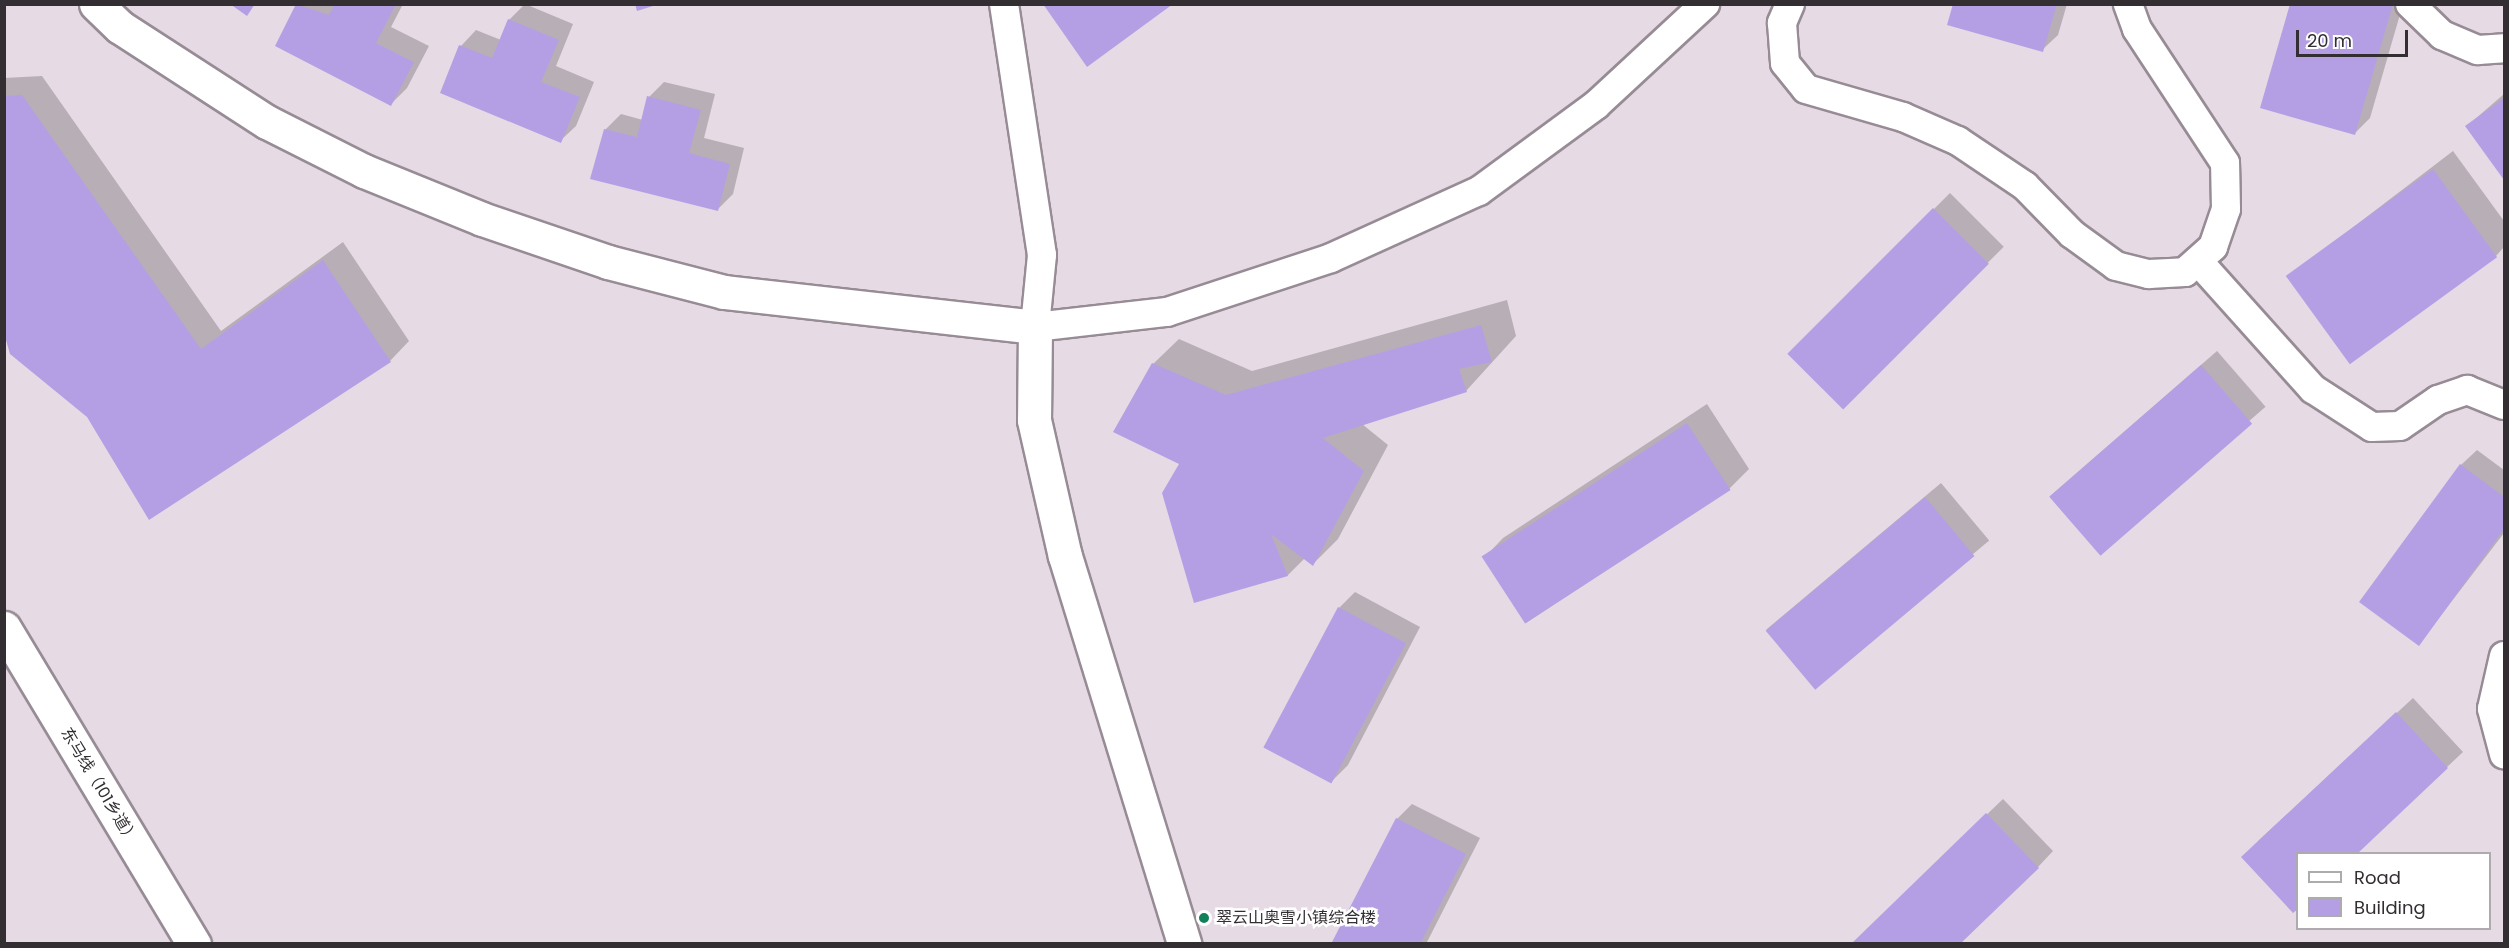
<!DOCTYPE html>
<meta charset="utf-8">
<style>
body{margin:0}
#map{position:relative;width:2509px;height:948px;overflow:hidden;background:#e6dae4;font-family:Poppins,"Noto Sans SC",sans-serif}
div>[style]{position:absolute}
.shadow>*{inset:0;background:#0003;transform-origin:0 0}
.building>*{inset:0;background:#b49fe5;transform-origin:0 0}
.roads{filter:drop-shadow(2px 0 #978c95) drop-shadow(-2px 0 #978c95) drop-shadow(0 2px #978c95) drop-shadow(0 -2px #978c95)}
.street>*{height:28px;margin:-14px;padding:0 14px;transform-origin:14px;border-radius:14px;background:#fff}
.secondary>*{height:33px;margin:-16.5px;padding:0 16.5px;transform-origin:16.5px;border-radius:16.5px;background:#fff}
.dots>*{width:16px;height:16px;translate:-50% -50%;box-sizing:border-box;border:3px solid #fff;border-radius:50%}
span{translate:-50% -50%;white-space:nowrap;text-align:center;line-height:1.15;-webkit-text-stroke:5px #fff;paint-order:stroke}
.street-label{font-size:16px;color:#322e32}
.poi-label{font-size:16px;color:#322e32}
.left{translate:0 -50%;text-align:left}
.frame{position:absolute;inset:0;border:6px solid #322e32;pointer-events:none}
.legend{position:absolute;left:2296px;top:852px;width:195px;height:78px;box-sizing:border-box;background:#fff;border:2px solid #adabad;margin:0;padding:8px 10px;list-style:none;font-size:18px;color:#322e32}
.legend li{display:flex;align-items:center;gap:12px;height:30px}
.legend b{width:30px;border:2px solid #adabad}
.scale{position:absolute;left:2296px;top:30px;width:112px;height:27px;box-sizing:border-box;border:3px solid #322e32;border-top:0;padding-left:8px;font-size:18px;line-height:21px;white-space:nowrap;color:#322e32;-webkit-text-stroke:4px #fff;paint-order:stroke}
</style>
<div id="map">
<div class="shadow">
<div style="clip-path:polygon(298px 4px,403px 4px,391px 27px,429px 46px,407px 88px,391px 104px,277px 45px)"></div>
<div style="clip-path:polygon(525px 4px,573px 24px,556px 66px,594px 82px,576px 126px,560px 141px,461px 46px,476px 30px,501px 40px,509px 20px)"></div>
<div style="clip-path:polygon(1955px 4px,2067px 4px,2058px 35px,2042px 50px)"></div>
<div style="clip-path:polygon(2292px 4px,2403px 4px,2370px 118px,2355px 133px)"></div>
<div style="clip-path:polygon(42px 76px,221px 331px,343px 242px,409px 341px,390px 361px,88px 416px,4px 327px,4px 78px)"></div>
<div style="clip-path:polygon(664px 82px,715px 94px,704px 138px,744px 148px,733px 194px,717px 210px,605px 130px,621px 114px,643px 120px,649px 97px)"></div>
<div style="clip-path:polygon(2504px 94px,2504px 178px,2467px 126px)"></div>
<div style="clip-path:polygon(2453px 151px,2504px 221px,2504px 247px,2496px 256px,2288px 277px)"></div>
<div style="left:1950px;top:193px;width:76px;height:228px;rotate:45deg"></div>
<div style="clip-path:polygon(1507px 300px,1516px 336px,1466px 391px,1362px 424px,1388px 445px,1338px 539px,1313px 564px,1305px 558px,1288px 575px,1195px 601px,1181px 464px,1153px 364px,1179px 339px,1252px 371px)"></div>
<div style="left:2217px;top:351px;width:74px;height:221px;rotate:49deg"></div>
<div style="clip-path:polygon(1707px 404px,1749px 469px,1729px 489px,1526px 623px,1484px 558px,1503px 538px)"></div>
<div style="clip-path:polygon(2477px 450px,2504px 470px,2504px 533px,2419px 644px,2461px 465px)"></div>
<div style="left:1941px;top:483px;width:75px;height:228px;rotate:50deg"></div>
<div style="clip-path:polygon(1355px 592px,1420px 627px,1348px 765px,1332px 781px,1339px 608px)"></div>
<div style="clip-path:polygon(2413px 698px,2463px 752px,2447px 767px,2355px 854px,2258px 841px)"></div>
<div style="clip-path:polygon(2003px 799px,2053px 851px,2038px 867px,1852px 944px)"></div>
<div style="clip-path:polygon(1412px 804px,1480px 838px,1426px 944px,1333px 944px,1397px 819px)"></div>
</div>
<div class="building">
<div style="clip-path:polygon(230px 4px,255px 4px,247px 16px)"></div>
<div style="clip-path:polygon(296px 4px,329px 15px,335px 4px,396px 4px,376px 43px,414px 62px,391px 106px,275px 46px)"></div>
<div style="clip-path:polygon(635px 4px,656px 4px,656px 5px,637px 11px)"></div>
<div style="clip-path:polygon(1043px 4px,1173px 4px,1087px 67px)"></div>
<div style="clip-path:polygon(1953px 4px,2057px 4px,2043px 52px,1947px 25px)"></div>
<div style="clip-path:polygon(2290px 4px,2393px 4px,2355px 135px,2260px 108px)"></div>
<div style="clip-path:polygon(508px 19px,559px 40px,541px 82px,580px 97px,561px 143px,440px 93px,459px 45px,492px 58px)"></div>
<div style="clip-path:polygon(22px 95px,201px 349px,323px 260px,391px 362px,149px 520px,87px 417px,10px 354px,4px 333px,4px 96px)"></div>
<div style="clip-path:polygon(647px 96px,701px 110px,689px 153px,730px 164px,718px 211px,590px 179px,604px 129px,637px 137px)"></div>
<div style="clip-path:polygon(2504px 98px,2504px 180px,2465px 126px)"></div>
<div style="left:2433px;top:169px;width:109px;height:182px;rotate:54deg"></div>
<div style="left:1933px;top:208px;width:79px;height:206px;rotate:45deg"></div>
<div style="clip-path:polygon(1481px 325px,1492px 362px,1459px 369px,1467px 392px,1323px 438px,1364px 471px,1313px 566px,1271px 534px,1288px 576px,1194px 603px,1162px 493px,1179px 464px,1113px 432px,1152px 363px,1226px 395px)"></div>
<div style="left:2201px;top:365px;width:78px;height:201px;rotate:49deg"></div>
<div style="left:1687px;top:423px;width:80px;height:245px;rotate:57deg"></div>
<div style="clip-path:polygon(2460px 464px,2504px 497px,2504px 529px,2419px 646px,2359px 602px)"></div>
<div style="left:1925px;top:497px;width:77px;height:208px;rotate:50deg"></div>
<div style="left:1338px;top:607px;width:77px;height:159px;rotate:28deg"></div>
<div style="clip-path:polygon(2396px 712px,2448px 768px,2357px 854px,2298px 854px,2298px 909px,2293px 913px,2241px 857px)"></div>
<div style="clip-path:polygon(1986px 813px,2039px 868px,1960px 944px,1851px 944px)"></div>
<div style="clip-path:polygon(1396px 818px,1466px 854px,1420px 944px,1331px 944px)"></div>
</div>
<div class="roads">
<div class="street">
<div style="left:1004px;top:4px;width:254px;rotate:81.4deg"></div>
<div style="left:1042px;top:255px;width:72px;rotate:95.6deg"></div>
<div style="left:1035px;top:327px;width:133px;rotate:-6.5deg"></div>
<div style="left:1167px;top:312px;width:173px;rotate:-18.2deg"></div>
<div style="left:1331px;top:258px;width:162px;rotate:-24.4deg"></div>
<div style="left:1479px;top:191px;width:145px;rotate:-36.3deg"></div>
<div style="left:1596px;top:105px;width:149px;rotate:-42.8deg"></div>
<div style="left:1790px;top:4px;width:21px;rotate:113deg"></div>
<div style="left:1782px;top:23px;width:40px;rotate:85.7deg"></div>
<div style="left:1785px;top:63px;width:33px;rotate:51deg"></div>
<div style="left:1806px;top:89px;width:101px;rotate:16.1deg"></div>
<div style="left:1903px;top:117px;width:60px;rotate:23.6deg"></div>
<div style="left:1958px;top:141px;width:81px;rotate:33.9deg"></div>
<div style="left:2025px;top:186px;width:67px;rotate:45.6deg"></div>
<div style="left:2072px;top:234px;width:54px;rotate:36deg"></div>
<div style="left:2116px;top:266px;width:34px;rotate:14deg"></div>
<div style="left:2149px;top:274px;width:36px;rotate:-3deg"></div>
<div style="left:2185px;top:272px;width:38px;rotate:-42deg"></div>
<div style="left:2213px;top:247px;width:40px;rotate:-71.1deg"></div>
<div style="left:2226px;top:209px;width:46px;rotate:-91.2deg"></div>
<div style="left:2225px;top:163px;width:160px;rotate:-123.3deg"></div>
<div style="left:2137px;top:29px;width:27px;rotate:-110deg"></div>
<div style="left:2410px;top:4px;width:45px;rotate:44.1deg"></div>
<div style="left:2442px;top:35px;width:39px;rotate:23deg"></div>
<div style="left:2478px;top:50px;width:26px;rotate:-4deg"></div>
<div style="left:2198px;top:261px;width:172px;rotate:48.1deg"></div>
<div style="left:2313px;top:389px;width:70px;rotate:32.8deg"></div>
<div style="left:2372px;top:427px;width:28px;rotate:-2deg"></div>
<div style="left:2400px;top:426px;width:46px;rotate:-34.4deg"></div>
<div style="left:2438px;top:400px;width:31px;rotate:-19deg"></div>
<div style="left:2467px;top:390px;width:40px;rotate:22deg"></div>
<div style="left:2504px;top:656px;width:54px;rotate:102.8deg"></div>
<div style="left:2492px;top:709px;width:47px;rotate:75.1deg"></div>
</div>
<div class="secondary">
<div style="left:96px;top:4px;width:33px;rotate:44deg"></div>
<div style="left:120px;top:27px;width:175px;rotate:32.9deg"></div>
<div style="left:267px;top:122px;width:109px;rotate:26.8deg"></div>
<div style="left:364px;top:171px;width:127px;rotate:22.1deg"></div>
<div style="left:482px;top:219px;width:133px;rotate:18.8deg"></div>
<div style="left:608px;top:262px;width:120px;rotate:14.5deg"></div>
<div style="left:724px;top:292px;width:313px;rotate:6.4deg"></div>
<div style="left:1035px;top:327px;width:93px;rotate:90.6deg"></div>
<div style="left:1034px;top:420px;width:139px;rotate:77.2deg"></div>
<div style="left:1065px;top:556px;width:406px;rotate:72.9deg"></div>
<div style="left:4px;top:628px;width:369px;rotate:59deg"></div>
</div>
</div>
<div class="dots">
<div style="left:1204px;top:918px;background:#137f5b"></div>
</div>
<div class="street-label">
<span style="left:99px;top:786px;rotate:59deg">东马线（101乡道）</span>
</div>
<div class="poi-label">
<span class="left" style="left:1216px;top:918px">翠云山奥雪小镇综合楼</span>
</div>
<div class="frame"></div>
<ul class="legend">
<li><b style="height:8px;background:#fff"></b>Road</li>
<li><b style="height:16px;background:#b49fe5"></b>Building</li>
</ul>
<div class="scale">20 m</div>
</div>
